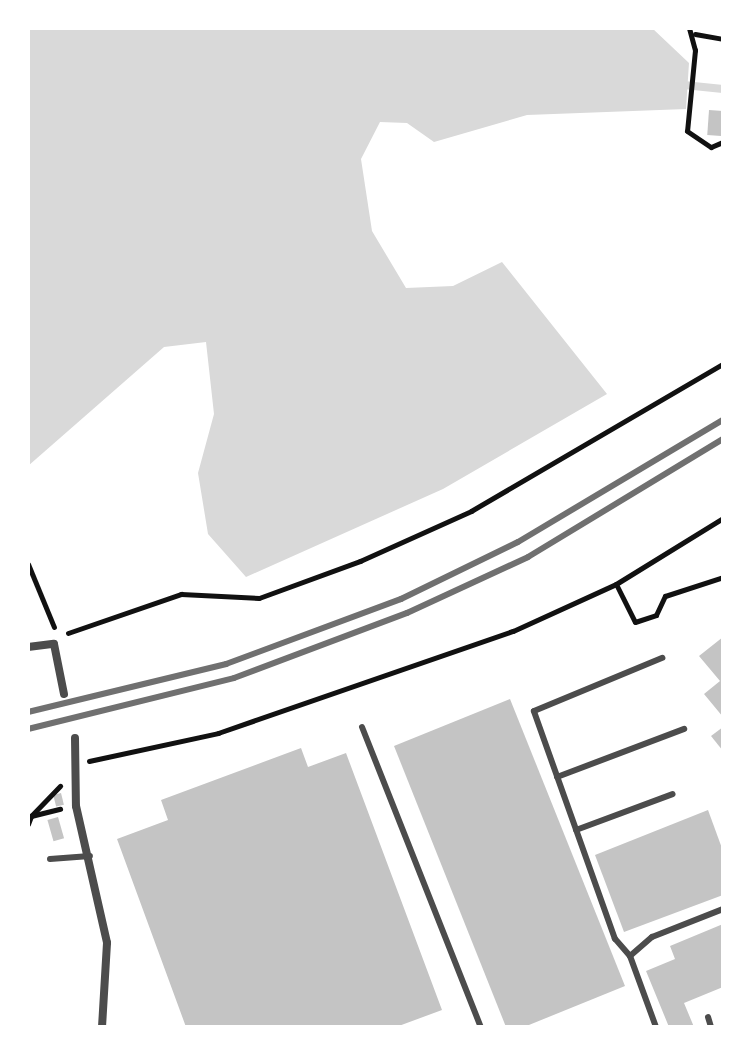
<!DOCTYPE html>
<style>
body{margin:0}
#map{position:relative;width:751px;height:1055px;overflow:hidden;background:#fff;font-family:Figtree,sans-serif}
div>[style]{position:absolute}
.water>*{inset:0;background:#d9d9d9}
.stream>*{height:8px;margin:-4px;padding:0 4px;transform-origin:4px;border-radius:4px;background:#d9d9d9}
.building>*{inset:0;background:#c4c4c4;transform-origin:0 0}
.path>*{height:5px;margin:-2.5px;padding:0 2.5px;transform-origin:2.5px;border-radius:2.5px;background:#111}
.service>*{height:6px;margin:-3px;padding:0 3px;transform-origin:3px;border-radius:3px;background:#4c4c4c}
.minor>*{height:8px;margin:-4px;padding:0 4px;transform-origin:4px;border-radius:4px;background:#4c4c4c}
.rail>*{height:6px;margin:-3px;padding:0 3px;transform-origin:3px;border-radius:3px;background:#707070}
span{translate:-50% -50%;white-space:nowrap;text-align:center;line-height:1.15;-webkit-text-stroke:8px #fff;paint-order:stroke}
.frame{position:absolute;inset:0;border:30px solid #fff;pointer-events:none}
</style>
<div id="map">
<div class="water">
<div style="clip-path:polygon(28px 28px,652px 28px,689px 63px,686px 109px,527px 115px,434px 142px,407px 123px,380px 122px,361px 159px,372px 231px,406px 288px,453px 286px,502px 262px,607px 394px,443px 489px,246px 577px,208px 534px,198px 473px,214px 414px,206px 342px,164px 347px,28px 466px)"></div>
</div>
<div class="stream">
<div style="left:684px;top:85px;width:39px;rotate:6deg"></div>
</div>
<div class="building">
<div style="left:709px;top:110px;width:14px;height:25px;rotate:4deg"></div>
<div style="clip-path:polygon(723px 637px,723px 717px,704px 694px,720px 681px,699px 656px)"></div>
<div style="clip-path:polygon(510px 699px,625px 986px,524px 1027px,506px 1027px,394px 746px)"></div>
<div style="clip-path:polygon(723px 727px,723px 751px,711px 736px)"></div>
<div style="clip-path:polygon(301px 748px,308px 767px,346px 753px,442px 1010px,396px 1027px,186px 1027px,117px 839px,168px 820px,161px 800px)"></div>
<div style="left:61px;top:793px;width:12px;height:8px;rotate:76deg"></div>
<div style="clip-path:polygon(708px 810px,723px 851px,723px 895px,624px 932px,595px 855px)"></div>
<div style="left:58px;top:817px;width:22px;height:11px;rotate:74deg"></div>
<div style="clip-path:polygon(723px 924px,723px 987px,684px 1003px,694px 1027px,669px 1027px,646px 971px,675px 959px,670px 946px)"></div>
</div>
<div class="path">
<div style="left:689px;top:28px;width:23px;rotate:75deg"></div>
<div style="left:695px;top:50px;width:81px;rotate:95.6deg"></div>
<div style="left:687px;top:131px;width:29px;rotate:34deg"></div>
<div style="left:711px;top:147px;width:13px;rotate:-23deg"></div>
<div style="left:695px;top:34px;width:28px;rotate:10deg"></div>
<div style="left:28px;top:564px;width:68px;rotate:67.6deg"></div>
<div style="left:616px;top:584px;width:42px;rotate:63.4deg"></div>
<div style="left:635px;top:622px;width:22px;rotate:-18deg"></div>
<div style="left:656px;top:615px;width:21px;rotate:-65deg"></div>
<div style="left:665px;top:596px;width:61px;rotate:-18.1deg"></div>
<div style="left:68px;top:633px;width:120px;rotate:-19deg"></div>
<div style="left:181px;top:594px;width:78px;rotate:2.9deg"></div>
<div style="left:259px;top:598px;width:108px;rotate:-20.1deg"></div>
<div style="left:360px;top:561px;width:122px;rotate:-24.2deg"></div>
<div style="left:471px;top:511px;width:292px;rotate:-30.3deg"></div>
<div style="left:89px;top:761px;width:132px;rotate:-12.2deg"></div>
<div style="left:218px;top:733px;width:312px;rotate:-19.1deg"></div>
<div style="left:513px;top:631px;width:113px;rotate:-24.5deg"></div>
<div style="left:616px;top:584px;width:126px;rotate:-31.7deg"></div>
<div style="left:31px;top:816px;width:42px;rotate:-46deg"></div>
<div style="left:28px;top:824px;width:9px;rotate:-69deg"></div>
<div style="left:31px;top:816px;width:30px;rotate:-14deg"></div>
</div>
<div class="service">
<div style="left:362px;top:727px;width:323px;rotate:68.4deg"></div>
<div style="left:557px;top:777px;width:136px;rotate:-20.7deg"></div>
<div style="left:576px;top:830px;width:103px;rotate:-20.4deg"></div>
<div style="left:50px;top:859px;width:40px;rotate:-4.3deg"></div>
<div style="left:630px;top:956px;width:23px;rotate:-131deg"></div>
<div style="left:615px;top:939px;width:242px;rotate:-109.6deg"></div>
<div style="left:534px;top:711px;width:139px;rotate:-22.5deg"></div>
<div style="left:708px;top:1017px;width:10px;rotate:73deg"></div>
<div style="left:656px;top:1027px;width:76px;rotate:-110.1deg"></div>
<div style="left:630px;top:956px;width:29px;rotate:-41deg"></div>
<div style="left:652px;top:937px;width:76px;rotate:-21.5deg"></div>
</div>
<div class="minor">
<div style="left:28px;top:647px;width:26px;rotate:-7deg"></div>
<div style="left:54px;top:644px;width:51px;rotate:78.7deg"></div>
<div style="left:75px;top:738px;width:68px;rotate:89.2deg"></div>
<div style="left:76px;top:806px;width:140px;rotate:77.2deg"></div>
<div style="left:107px;top:943px;width:84px;rotate:93.4deg"></div>
</div>
<div class="rail">
<div style="left:28px;top:712px;width:204px;rotate:-13.6deg"></div>
<div style="left:226px;top:664px;width:187px;rotate:-20.4deg"></div>
<div style="left:401px;top:599px;width:130px;rotate:-26deg"></div>
<div style="left:518px;top:542px;width:239px;rotate:-30.8deg"></div>
<div style="left:28px;top:729px;width:212px;rotate:-13.9deg"></div>
<div style="left:234px;top:678px;width:185px;rotate:-20.6deg"></div>
<div style="left:407px;top:613px;width:133px;rotate:-24.8deg"></div>
<div style="left:528px;top:557px;width:228px;rotate:-31.2deg"></div>
</div>
<div class="frame"></div>
</div>
